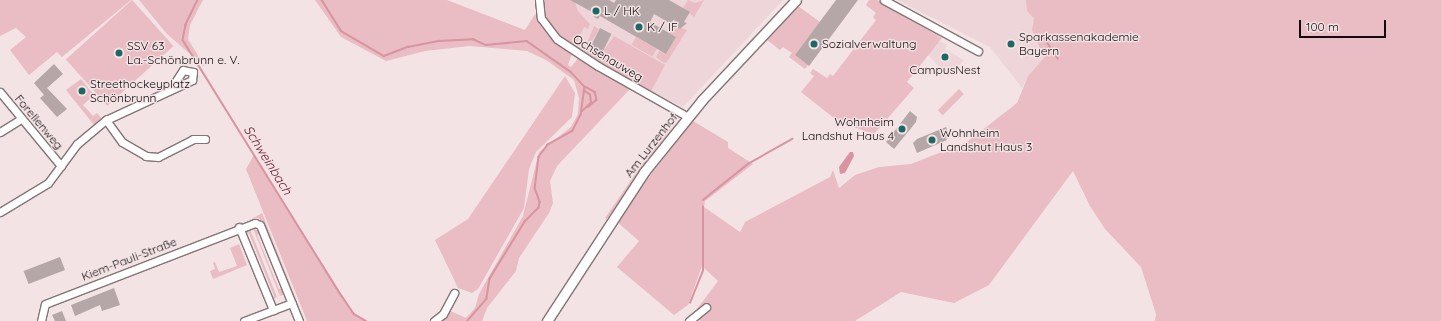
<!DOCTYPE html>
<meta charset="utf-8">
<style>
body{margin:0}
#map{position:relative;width:1441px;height:321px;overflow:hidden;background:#f3e3e5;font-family:Quicksand,sans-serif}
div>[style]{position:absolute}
.built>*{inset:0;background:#eed5d9}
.green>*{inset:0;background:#eabcc3;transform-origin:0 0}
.water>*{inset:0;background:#d894a0}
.stream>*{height:1.5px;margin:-0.75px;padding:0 0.75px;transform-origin:0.75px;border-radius:0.75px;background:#d894a0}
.building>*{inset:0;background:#b5a6a8;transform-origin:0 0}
.roads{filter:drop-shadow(1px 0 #837577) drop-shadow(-1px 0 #837577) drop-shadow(0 1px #837577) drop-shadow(0 -1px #837577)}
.minor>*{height:7px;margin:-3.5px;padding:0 3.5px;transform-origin:3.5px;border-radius:3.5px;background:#fff}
.tertiary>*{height:9px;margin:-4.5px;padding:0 4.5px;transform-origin:4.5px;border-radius:4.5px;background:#fff}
.dots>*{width:11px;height:11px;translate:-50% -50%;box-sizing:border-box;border:2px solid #f3e3e5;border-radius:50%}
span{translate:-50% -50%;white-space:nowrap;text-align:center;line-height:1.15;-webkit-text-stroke:3px #f3e3e5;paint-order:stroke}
.poi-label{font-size:12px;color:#100b0c}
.left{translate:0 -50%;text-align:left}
.right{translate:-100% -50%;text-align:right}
.street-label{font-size:12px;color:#100b0c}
.water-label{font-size:13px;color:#66162e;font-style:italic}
.scale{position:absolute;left:1299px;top:20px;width:87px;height:18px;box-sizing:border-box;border:2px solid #100b0c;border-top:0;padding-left:5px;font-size:12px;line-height:14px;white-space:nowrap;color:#100b0c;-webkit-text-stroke:3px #f3e3e5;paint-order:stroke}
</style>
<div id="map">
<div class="built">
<div style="clip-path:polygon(542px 0,783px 0,683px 107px,614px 72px,561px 38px,545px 16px)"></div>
<div style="clip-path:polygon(897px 0,1043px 0,1032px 30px,1045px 61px,1028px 76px,1022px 88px,990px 47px)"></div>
<div style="clip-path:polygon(940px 41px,947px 45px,945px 49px,964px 60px,948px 77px,928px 55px)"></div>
</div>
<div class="green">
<div style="clip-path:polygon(0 0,131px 0,62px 57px,57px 52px,29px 75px,10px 50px,26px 37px,16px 28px,0 36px)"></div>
<div style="left:132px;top:0;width:62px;height:89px;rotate:48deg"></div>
<div style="clip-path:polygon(139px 0,203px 0,190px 25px,188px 39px,205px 67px,167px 34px)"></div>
<div style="clip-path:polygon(315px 0,447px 0,525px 30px,535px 14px,547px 34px,572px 53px,568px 65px,571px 67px,579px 57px,631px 88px,557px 166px,550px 181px,553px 203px,549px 213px,519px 258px,516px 271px,487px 308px,482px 321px,434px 321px,446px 309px,466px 318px,475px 308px,479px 294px,523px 216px,539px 152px,571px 127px,578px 114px,579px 98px,574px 80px,546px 60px,527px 51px,470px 46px,425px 51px,386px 61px,341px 37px)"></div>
<div style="clip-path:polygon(542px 0,574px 0,578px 11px,590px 24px,588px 29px,584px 27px,576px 44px,579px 48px,561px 38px,548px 23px)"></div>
<div style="clip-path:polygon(688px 0,695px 3px,704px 0,694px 17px,683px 8px)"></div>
<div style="clip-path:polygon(869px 0,877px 0,942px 38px,907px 82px,914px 88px,874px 134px,839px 122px,801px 92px,814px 76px,810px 73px,813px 69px,827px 78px,830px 74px,833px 76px,876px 20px,873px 17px,876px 13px,866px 5px)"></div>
<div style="clip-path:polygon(1026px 0,1441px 0,1441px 321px,1155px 321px,1156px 314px,1141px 267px,1105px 229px,1090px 206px,1073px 171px,989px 285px,954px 303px,901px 292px,855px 321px,700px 321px,697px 309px,718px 281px,702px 266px,688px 305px,674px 315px,617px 267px,639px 241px,615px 220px,693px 121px,728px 142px,728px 148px,753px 164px,705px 201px,704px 207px,740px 232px,745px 222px,830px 177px,833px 170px,839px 188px,855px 175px,879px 167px,911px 164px,967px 142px,1017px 103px,1028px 76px,1044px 58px,1032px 30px,1034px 18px,1027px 11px)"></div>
<div style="clip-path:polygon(798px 6px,820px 22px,795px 55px,808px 65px,805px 69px,789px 57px,792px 53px,783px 47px,780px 50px,767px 40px)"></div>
<div style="clip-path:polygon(674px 25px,687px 30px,667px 62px,664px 63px,656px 57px,659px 51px,666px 54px,676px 37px,669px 33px)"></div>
<div style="clip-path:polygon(594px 26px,599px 29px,587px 50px,599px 57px,614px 36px,665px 65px,651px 91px,583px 53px)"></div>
<div style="left:636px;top:37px;width:24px;height:9px;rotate:30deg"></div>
<div style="clip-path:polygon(565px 76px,575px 93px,572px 117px,536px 152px,529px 169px,524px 208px,478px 289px,472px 293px,458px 288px,435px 240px,468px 219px)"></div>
<div style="clip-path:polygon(81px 79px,94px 95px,83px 105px,93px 116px,97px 113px,102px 119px,94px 125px,66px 90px)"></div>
<div style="left:959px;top:89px;width:7px;height:30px;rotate:45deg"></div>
<div style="clip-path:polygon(676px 122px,607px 219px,605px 218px,643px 163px)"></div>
<div style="clip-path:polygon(254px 155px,354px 314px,366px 321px,307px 321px,246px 169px)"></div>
<div style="clip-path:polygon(262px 213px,299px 307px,298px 308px,263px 222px,258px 218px,250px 220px)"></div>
<div style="clip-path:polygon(249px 227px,277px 297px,271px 300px,274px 296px,249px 233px,246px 234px)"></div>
<div style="clip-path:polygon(253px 228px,261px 233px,257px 235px,279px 289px,283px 288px,285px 294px,280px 296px)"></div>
<div style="clip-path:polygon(239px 244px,247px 265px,213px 279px,210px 271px,215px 269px,213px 263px,215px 262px,219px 272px,237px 266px,230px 248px)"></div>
</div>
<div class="water">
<div style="clip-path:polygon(850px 152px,853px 152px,854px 156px,845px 173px,840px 174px,839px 167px)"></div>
</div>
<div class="stream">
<div style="left:198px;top:0;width:28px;rotate:116deg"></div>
<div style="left:186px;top:25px;width:15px;rotate:101deg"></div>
<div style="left:183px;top:40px;width:301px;rotate:58.2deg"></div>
<div style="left:342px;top:296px;width:22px;rotate:56deg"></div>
<div style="left:354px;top:314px;width:14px;rotate:30deg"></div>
<div style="left:322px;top:0;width:36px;rotate:58deg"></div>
<div style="left:341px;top:31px;width:50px;rotate:30.2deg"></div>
<div style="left:384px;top:56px;width:26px;rotate:-21deg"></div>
<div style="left:408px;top:47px;width:32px;rotate:-11deg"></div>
<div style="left:439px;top:41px;width:34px;rotate:-3deg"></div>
<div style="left:473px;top:39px;width:14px;rotate:25deg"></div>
<div style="left:486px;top:45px;width:41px;rotate:-5.6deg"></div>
<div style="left:527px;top:41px;width:54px;rotate:35.2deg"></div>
<div style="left:571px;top:72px;width:21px;rotate:47deg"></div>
<div style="left:585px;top:87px;width:28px;rotate:98deg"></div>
<div style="left:581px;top:115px;width:18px;rotate:117deg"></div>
<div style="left:573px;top:131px;width:29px;rotate:151deg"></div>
<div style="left:548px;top:145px;width:15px;rotate:127deg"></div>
<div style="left:539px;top:157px;width:31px;rotate:97deg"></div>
<div style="left:535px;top:188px;width:15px;rotate:70deg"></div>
<div style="left:540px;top:202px;width:6px;rotate:99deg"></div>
<div style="left:539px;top:208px;width:20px;rotate:135deg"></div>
<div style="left:525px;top:222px;width:67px;rotate:121.6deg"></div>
<div style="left:490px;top:279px;width:20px;rotate:99deg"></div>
<div style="left:487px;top:299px;width:29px;rotate:131deg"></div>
<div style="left:1043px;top:36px;width:27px;rotate:56deg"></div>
<div style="left:586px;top:87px;width:10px;rotate:29deg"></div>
<div style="left:595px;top:92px;width:8px;rotate:76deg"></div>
<div style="left:597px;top:100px;width:11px;rotate:139deg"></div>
<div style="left:582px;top:111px;width:12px;rotate:-42deg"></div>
<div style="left:591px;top:103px;width:8px;rotate:-97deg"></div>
<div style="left:590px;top:95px;width:7px;rotate:-146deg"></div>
<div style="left:703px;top:200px;width:58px;rotate:-38.7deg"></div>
<div style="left:748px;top:164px;width:51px;rotate:-29.6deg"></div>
<div style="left:690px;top:303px;width:35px;rotate:-68deg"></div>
<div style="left:703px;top:270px;width:63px;rotate:-90deg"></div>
</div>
<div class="building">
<div style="clip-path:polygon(570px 0,609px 0,614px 3px,616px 0,669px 0,690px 12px,684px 22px,687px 23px,680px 29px,654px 14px,650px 22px,676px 37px,666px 54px,600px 16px,598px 19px,594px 17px,592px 12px)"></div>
<div style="clip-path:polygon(836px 0,858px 0,809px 66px,795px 55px)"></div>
<div style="left:600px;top:28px;width:13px;height:26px;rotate:27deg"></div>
<div style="clip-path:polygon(54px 64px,63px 74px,47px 88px,67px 109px,57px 117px,40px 98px,44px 95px,34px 83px)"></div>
<div style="clip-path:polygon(910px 111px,917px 117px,916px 122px,894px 149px,886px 142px)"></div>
<div style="clip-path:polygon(946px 127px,950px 136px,946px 138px,947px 140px,917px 153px,913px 143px,917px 139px)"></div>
<div style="left:60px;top:257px;width:14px;height:39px;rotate:69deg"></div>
<div style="clip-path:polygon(114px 288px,120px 305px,102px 311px,100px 305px,75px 316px,71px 305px)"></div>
<div style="clip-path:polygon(62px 311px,66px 321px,55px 321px,52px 315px)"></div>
</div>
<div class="roads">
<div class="minor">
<div style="left:539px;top:0;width:18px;rotate:84deg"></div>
<div style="left:541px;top:18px;width:26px;rotate:53deg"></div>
<div style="left:557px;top:39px;width:49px;rotate:33.4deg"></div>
<div style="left:598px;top:66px;width:103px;rotate:29.5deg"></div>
<div style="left:884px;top:0;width:107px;rotate:28.5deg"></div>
<div style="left:0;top:92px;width:96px;rotate:50.5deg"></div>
<div style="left:106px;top:120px;width:27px;rotate:54deg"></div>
<div style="left:122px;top:142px;width:28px;rotate:30deg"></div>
<div style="left:146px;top:156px;width:12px;rotate:5deg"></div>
<div style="left:158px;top:157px;width:39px;rotate:-27deg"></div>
<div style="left:193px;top:139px;width:12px"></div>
<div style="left:0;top:132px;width:25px;rotate:-32deg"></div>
<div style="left:0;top:212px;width:56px;rotate:-31.1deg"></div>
<div style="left:48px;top:183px;width:49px;rotate:-53.4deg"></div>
<div style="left:77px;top:144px;width:38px;rotate:-40deg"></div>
<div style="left:106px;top:120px;width:95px;rotate:-24.9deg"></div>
<div style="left:192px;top:80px;width:8px;rotate:-83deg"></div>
<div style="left:193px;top:72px;width:10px;rotate:-169deg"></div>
<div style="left:183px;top:70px;width:24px;rotate:123deg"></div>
<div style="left:239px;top:227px;width:90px;rotate:67.7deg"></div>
<div style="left:41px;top:321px;width:17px;rotate:-77deg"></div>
<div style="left:45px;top:304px;width:225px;rotate:-21.1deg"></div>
<div style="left:255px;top:223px;width:5px;rotate:22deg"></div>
<div style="left:260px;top:225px;width:104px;rotate:67.9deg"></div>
<div style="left:244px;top:321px;width:51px;rotate:-20.6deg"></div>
<div style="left:434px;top:321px;width:11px;rotate:-38deg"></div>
<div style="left:443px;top:314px;width:24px;rotate:-62deg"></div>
<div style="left:689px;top:321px;width:22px;rotate:-39deg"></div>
</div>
<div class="tertiary">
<div style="left:547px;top:321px;width:178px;rotate:-56.9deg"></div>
<div style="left:644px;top:172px;width:92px;rotate:-51.1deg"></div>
<div style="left:702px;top:100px;width:137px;rotate:-46.8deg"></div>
</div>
</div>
<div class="dots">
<div style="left:596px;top:11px;background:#1d6862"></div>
<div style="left:639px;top:27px;background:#1d6862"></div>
<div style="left:814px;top:44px;background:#1d6862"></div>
<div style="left:1011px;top:44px;background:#1d6862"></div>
<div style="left:119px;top:53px;background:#1d6862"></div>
<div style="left:945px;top:57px;background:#1d6862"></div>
<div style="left:82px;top:91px;background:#1d6862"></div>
<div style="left:902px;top:129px;background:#1d6862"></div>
<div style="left:932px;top:140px;background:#1d6862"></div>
</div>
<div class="poi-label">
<span class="left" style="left:604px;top:11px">L / HK</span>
<span class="left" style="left:647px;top:27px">K / IF</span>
<span class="left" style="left:1019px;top:44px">Sparkassenakademie<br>Bayern</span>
<span class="left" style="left:822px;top:44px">Sozialverwaltung</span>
<span class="left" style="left:127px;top:53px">SSV 63<br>La.-Schönbrunn e. V.</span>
<span style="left:945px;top:70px">CampusNest</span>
<span class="left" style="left:90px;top:91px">Streethockeyplatz<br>Schönbrunn</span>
<span class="right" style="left:894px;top:129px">Wohnheim<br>Landshut Haus 4</span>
<span class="left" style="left:940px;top:140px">Wohnheim<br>Landshut Haus 3</span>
</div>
<div class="street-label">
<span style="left:608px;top:58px;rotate:31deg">Ochsenauweg</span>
<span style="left:39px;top:122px;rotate:50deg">Forellenweg</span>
<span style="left:651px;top:145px;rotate:-52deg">Am Lurzenhof</span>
<span style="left:129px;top:259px;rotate:-21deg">Kiem-Pauli-Straße</span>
</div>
<div class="water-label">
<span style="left:268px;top:160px;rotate:58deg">Schweinbach</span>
</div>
<div class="scale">100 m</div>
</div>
